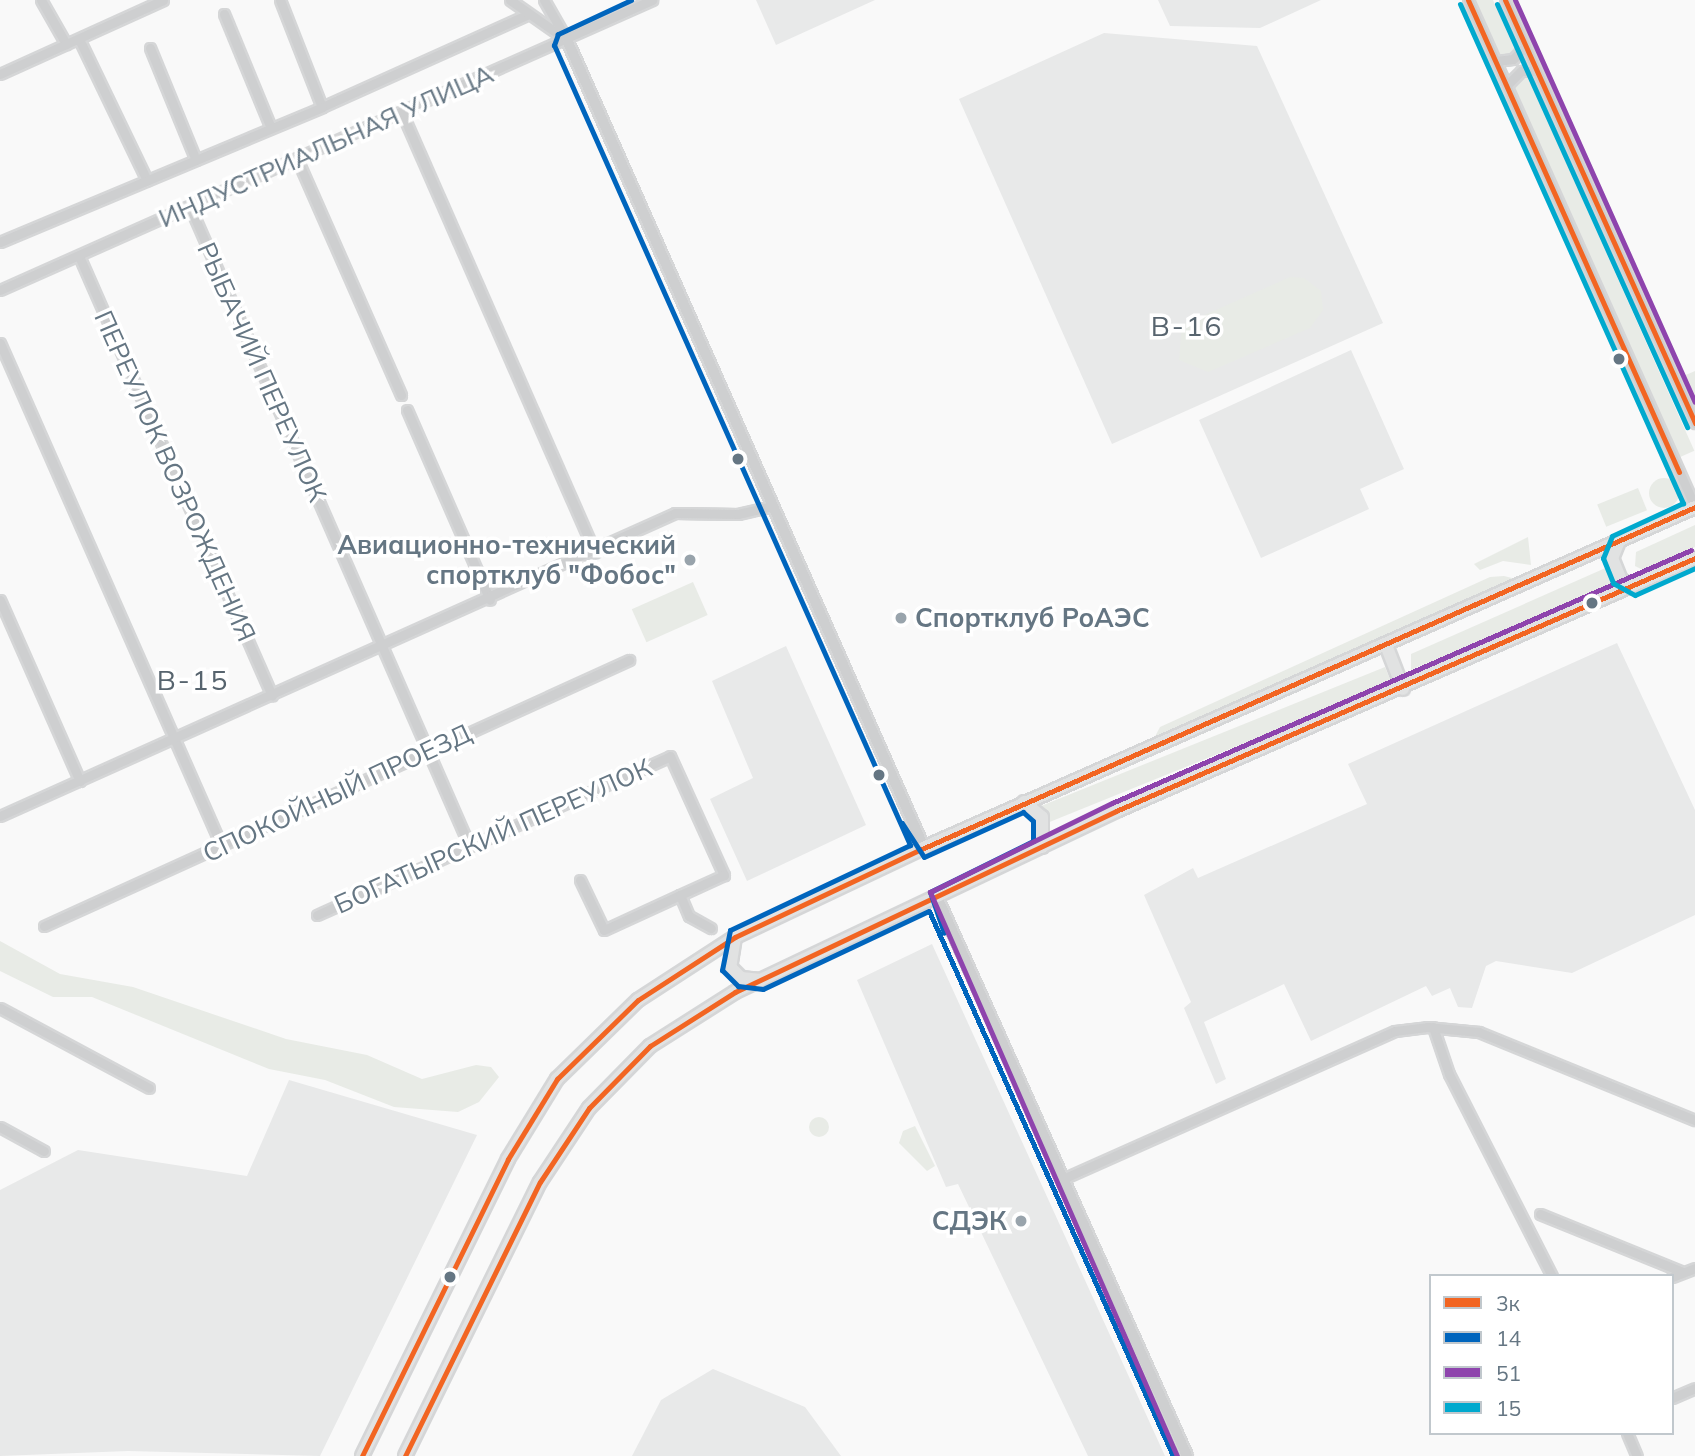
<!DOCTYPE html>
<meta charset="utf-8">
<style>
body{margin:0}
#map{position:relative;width:1695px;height:1456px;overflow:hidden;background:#f9f9f9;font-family:Mulish,sans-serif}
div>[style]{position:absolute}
.built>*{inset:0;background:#e8e9e9}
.green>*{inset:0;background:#e8ebe6;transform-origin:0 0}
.round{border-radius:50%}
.roads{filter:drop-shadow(2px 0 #d5d6d7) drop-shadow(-2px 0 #d5d6d7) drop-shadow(0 2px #d5d6d7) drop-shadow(0 -2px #d5d6d7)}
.minor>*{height:9px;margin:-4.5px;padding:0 4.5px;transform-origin:4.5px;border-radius:4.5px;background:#cecfd0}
.tertiary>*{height:10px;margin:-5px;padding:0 5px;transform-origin:5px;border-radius:5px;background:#cecfd0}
.secondary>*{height:12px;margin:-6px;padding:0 6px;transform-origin:6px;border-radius:6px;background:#e1e2e2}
.bus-1>*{height:5px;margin:-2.5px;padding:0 2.5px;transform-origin:2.5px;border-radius:2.5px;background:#f26522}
.bus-2>*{height:5px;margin:-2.5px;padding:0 2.5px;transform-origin:2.5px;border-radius:2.5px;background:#0065bd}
.bus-3>*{height:5px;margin:-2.5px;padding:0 2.5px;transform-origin:2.5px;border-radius:2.5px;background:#8e44ad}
.bus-4>*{height:5px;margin:-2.5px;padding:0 2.5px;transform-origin:2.5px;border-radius:2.5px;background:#00a9ce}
.dots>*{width:19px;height:19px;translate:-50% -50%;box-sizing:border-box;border:4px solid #fff;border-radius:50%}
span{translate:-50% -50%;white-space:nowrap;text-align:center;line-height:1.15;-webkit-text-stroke:7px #fff;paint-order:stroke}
.street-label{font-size:26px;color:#657683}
.poi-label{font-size:26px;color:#657683;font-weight:700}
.right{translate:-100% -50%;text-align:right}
.left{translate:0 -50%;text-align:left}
.neighbourhood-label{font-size:28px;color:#57646e;letter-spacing:2px}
.legend{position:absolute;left:1429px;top:1274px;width:245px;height:161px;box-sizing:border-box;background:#fff;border:2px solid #c1c8cd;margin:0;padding:9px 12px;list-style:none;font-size:21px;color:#657683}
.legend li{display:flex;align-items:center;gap:14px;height:35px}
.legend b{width:35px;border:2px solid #c1c8cd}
</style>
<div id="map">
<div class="built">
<div style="clip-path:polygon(756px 0,875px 0,776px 45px)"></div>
<div style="clip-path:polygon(1158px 0,1321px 0,1260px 28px,1170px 26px)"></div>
<div style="clip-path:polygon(1104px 33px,1257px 46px,1383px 323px,1112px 444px,959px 99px)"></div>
<div style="clip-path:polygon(1351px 350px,1404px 469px,1360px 489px,1369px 509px,1261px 558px,1199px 420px)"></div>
<div style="clip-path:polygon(1617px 643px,1695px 810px,1695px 915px,1572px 973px,1496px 961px,1486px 966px,1472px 1008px,1458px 1007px,1450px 988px,1432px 996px,1426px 986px,1311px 1041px,1284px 984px,1204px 1022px,1226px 1079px,1216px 1084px,1184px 1008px,1191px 1002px,1144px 895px,1193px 868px,1198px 878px,1367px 804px,1348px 764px)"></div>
<div style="clip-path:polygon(786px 646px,866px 825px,747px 881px,710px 799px,753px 778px,712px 681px)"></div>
<div style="clip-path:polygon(932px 944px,1165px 1456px,1088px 1456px,958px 1184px,946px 1187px,857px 980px)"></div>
<div style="clip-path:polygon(289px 1080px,477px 1135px,320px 1456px,128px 1451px,0 1456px,0 1190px,78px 1150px,247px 1176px)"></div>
<div style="clip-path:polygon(713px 1369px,805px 1407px,841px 1456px,632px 1456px,661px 1400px)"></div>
</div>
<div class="green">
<div style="clip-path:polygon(1473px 0,1493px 0,1515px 50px,1511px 55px,1498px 55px)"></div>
<div style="left:1528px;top:77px;width:409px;height:18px;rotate:66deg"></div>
<div style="clip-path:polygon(1290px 277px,1304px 278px,1321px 291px,1323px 310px,1310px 328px,1208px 372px,1179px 360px,1182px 325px)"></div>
<div style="clip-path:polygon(1695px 371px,1695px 404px,1694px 404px,1681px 377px)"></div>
<div class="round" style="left:1649px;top:478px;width:30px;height:30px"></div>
<div style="left:1638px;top:488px;width:24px;height:44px;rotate:68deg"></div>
<div style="clip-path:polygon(1695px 525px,1695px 547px,1643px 570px,1635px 566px,1636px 552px)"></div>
<div style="clip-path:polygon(1528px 537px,1531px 565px,1503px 561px,1480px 570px,1474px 564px)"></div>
<div style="clip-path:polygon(1610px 566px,1618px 583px,1411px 670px,1411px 654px)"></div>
<div style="clip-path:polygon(1504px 576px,1516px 579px,1150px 746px,1160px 727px,1490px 577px)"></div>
<div style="left:693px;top:582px;width:36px;height:67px;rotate:66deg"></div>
<div style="left:1385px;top:667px;width:18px;height:371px;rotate:68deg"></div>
<div style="clip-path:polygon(0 941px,60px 974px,133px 987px,286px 1039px,367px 1055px,422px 1079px,476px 1065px,491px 1067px,499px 1077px,479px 1102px,458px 1112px,394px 1107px,325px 1080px,269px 1069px,92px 997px,53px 997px,0 971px)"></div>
<div class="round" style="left:809px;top:1117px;width:20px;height:20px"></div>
<div style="clip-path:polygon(915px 1126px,935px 1166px,927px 1171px,899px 1143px,903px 1131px)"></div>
</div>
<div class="roads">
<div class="minor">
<div style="left:41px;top:0;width:51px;rotate:60.4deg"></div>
<div style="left:280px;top:0;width:115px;rotate:68.6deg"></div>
<div style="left:322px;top:107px;width:227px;rotate:-24.2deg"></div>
<div style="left:510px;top:0;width:70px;rotate:35.1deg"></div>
<div style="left:544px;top:0;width:40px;rotate:60.3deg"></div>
<div style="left:1468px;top:0;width:555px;rotate:65.88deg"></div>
<div style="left:1505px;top:0;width:464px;rotate:65.8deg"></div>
<div style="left:224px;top:14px;width:123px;rotate:67.6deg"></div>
<div style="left:79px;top:39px;width:157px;rotate:64.3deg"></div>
<div style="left:150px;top:48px;width:121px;rotate:67.7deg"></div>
<div style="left:1496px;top:61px;width:17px;rotate:-7deg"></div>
<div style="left:1513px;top:59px;width:18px;rotate:-45deg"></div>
<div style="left:0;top:74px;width:179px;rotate:-24.4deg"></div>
<div style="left:1507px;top:85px;width:20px;rotate:-45deg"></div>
<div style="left:1521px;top:71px;width:16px"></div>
<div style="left:402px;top:113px;width:480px;rotate:66.3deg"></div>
<div style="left:297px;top:159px;width:258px;rotate:66.2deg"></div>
<div style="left:190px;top:207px;width:696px;rotate:66.38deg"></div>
<div style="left:0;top:242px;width:349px;rotate:-22.7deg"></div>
<div style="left:79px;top:256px;width:480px;rotate:66.3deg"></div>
<div style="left:0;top:290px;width:714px;rotate:-23.98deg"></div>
<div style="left:0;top:343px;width:551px;rotate:66.23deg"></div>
<div style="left:407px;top:410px;width:207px;rotate:66.4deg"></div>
<div style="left:0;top:600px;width:198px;rotate:66.2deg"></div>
<div style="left:0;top:816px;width:740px;rotate:-24.17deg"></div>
<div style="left:675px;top:513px;width:63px;rotate:0.9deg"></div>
<div style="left:738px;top:514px;width:35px;rotate:-13deg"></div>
<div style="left:580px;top:880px;width:55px;rotate:64.4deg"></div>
<div style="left:604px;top:930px;width:84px;rotate:-24.7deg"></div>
<div style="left:680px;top:895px;width:23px;rotate:67deg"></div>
<div style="left:689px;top:916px;width:25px;rotate:29deg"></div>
<div style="left:317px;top:915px;width:387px;rotate:-24.2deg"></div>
<div style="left:670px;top:756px;width:131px;rotate:65.6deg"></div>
<div style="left:724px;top:875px;width:48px;rotate:155.6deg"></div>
<div style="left:44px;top:926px;width:643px;rotate:-24.45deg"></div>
<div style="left:0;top:1008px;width:169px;rotate:28.2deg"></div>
<div style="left:1433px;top:1027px;width:50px;rotate:71.2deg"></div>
<div style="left:1449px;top:1074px;width:227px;rotate:63deg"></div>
<div style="left:0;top:1127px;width:50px;rotate:28.6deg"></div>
<div style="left:1067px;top:1177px;width:359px;rotate:-24deg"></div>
<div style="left:1395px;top:1031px;width:32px;rotate:-7deg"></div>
<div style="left:1427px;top:1027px;width:52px;rotate:5.5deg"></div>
<div style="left:1479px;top:1032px;width:233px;rotate:22.2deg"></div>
<div style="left:1540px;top:1214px;width:154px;rotate:22.1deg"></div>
<div style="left:1672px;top:1277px;width:25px;rotate:-21deg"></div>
<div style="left:1672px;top:1398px;width:25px;rotate:-23deg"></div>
<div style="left:1627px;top:1433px;width:25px;rotate:67deg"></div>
</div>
<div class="tertiary">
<div style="left:567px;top:40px;width:883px;rotate:66.16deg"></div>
<div style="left:937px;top:897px;width:612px;rotate:65.9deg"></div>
</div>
<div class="secondary">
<div style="left:1619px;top:541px;width:18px;rotate:112deg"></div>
<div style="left:1612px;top:558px;width:24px;rotate:68deg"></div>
<div style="left:1621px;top:580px;width:13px;rotate:27deg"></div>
<div style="left:1386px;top:645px;width:47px;rotate:68.9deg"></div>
<div style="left:1024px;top:802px;width:23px;rotate:40deg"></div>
<div style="left:1042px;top:817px;width:30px;rotate:90deg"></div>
<div style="left:735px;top:937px;width:30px;rotate:99deg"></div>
<div style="left:730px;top:967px;width:16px;rotate:45deg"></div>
<div style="left:741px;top:978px;width:20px;rotate:6deg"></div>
<div style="left:362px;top:1456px;width:331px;rotate:-63.8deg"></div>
<div style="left:508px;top:1159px;width:94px;rotate:-58.5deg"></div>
<div style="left:557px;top:1079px;width:113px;rotate:-44.3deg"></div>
<div style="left:638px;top:1000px;width:116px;rotate:-33deg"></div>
<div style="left:735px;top:937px;width:206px;rotate:-25.3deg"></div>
<div style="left:921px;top:849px;width:846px;rotate:-23.84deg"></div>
<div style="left:405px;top:1456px;width:305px;rotate:-63.8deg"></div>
<div style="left:540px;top:1182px;width:89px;rotate:-56.5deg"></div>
<div style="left:589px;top:1108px;width:87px;rotate:-45.5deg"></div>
<div style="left:650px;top:1046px;width:101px;rotate:-32.4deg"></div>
<div style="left:735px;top:992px;width:422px;rotate:-25.4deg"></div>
<div style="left:1116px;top:811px;width:632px;rotate:-23.6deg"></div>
</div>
</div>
<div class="bus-1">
<div style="left:1468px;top:0;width:517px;rotate:65.91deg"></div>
<div style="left:1505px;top:0;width:464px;rotate:65.8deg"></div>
<div style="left:924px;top:848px;width:843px;rotate:-23.86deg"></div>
<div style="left:362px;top:1456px;width:331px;rotate:-63.8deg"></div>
<div style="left:508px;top:1159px;width:94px;rotate:-58.5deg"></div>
<div style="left:557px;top:1079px;width:113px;rotate:-44.3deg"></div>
<div style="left:638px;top:1000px;width:116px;rotate:-33deg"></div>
<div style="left:735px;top:937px;width:206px;rotate:-25.3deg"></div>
<div style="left:405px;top:1456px;width:305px;rotate:-63.8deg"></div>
<div style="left:540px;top:1182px;width:89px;rotate:-56.5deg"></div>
<div style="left:589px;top:1108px;width:87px;rotate:-45.5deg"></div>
<div style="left:650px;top:1046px;width:101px;rotate:-32.4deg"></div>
<div style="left:735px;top:992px;width:422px;rotate:-25.4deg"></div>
<div style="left:1116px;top:811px;width:632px;rotate:-23.6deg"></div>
</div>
<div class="bus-2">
<div style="left:631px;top:0;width:81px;rotate:155deg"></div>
<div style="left:558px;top:34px;width:12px;rotate:110deg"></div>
<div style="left:554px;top:45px;width:876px;rotate:66.01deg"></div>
<div style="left:910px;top:845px;width:199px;rotate:154.7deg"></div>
<div style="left:730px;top:930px;width:41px;rotate:101.3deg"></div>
<div style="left:722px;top:970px;width:23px;rotate:45deg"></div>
<div style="left:738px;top:986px;width:25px;rotate:7deg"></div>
<div style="left:763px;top:989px;width:183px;rotate:-25.2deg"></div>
<div style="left:929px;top:911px;width:597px;rotate:65.88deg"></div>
<div style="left:902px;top:823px;width:40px;rotate:57.1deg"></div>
<div style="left:924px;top:857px;width:109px;rotate:-24.4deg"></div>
<div style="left:1023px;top:812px;width:13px;rotate:42deg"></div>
<div style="left:1033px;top:821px;width:20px;rotate:90deg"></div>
<div style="left:1033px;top:841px;width:115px;rotate:153.7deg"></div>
<div style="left:930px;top:892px;width:43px;rotate:71.1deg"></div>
</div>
<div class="bus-3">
<div style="left:1515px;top:0;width:440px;rotate:65.9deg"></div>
<div style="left:1177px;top:1456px;width:616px;rotate:-113.65deg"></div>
<div style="left:930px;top:892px;width:203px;rotate:-26.1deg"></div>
<div style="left:1112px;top:803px;width:632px;rotate:-23.6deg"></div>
</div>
<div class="bus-4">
<div style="left:1460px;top:4px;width:547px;rotate:65.92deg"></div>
<div style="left:1683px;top:503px;width:78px;rotate:155.1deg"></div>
<div style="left:1612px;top:536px;width:24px;rotate:112deg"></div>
<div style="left:1603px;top:558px;width:27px;rotate:68deg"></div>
<div style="left:1613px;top:583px;width:25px;rotate:29deg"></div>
<div style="left:1635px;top:595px;width:66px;rotate:-24.2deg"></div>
<div style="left:1497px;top:4px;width:464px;rotate:65.8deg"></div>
</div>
<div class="dots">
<div style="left:1619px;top:359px;background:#657683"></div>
<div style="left:738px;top:459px;background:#657683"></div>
<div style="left:690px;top:560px;background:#99a4ac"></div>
<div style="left:1592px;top:603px;background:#657683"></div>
<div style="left:901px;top:618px;background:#99a4ac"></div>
<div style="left:879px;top:775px;background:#657683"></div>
<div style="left:1021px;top:1221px;background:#99a4ac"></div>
<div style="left:450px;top:1277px;background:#657683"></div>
</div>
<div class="street-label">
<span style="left:326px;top:146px;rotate:-24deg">ИНДУСТРИАЛЬНАЯ УЛИЦА</span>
<span style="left:262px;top:372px;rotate:66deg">РЫБАЧИЙ ПЕРЕУЛОК</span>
<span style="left:175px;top:476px;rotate:66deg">ПЕРЕУЛОК ВОЗРОЖДЕНИЯ</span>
<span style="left:337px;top:793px;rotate:-25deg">СПОКОЙНЫЙ ПРОЕЗД</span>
<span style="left:493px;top:836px;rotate:-24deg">БОГАТЫРСКИЙ ПЕРЕУЛОК</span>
</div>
<div class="poi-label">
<span class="right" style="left:676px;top:560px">Авиационно-технический<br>спортклуб "Фобос"</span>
<span class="left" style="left:915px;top:618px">Спортклуб РоАЭС</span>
<span class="right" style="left:1007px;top:1221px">СДЭК</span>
</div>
<div class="neighbourhood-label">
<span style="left:1187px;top:326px">В-16</span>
<span style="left:193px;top:680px">В-15</span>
</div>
<ul class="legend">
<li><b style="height:9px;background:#f26522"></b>3к</li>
<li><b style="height:9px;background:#0065bd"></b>14</li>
<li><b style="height:9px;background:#8e44ad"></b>51</li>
<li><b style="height:9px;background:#00a9ce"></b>15</li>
</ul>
</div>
